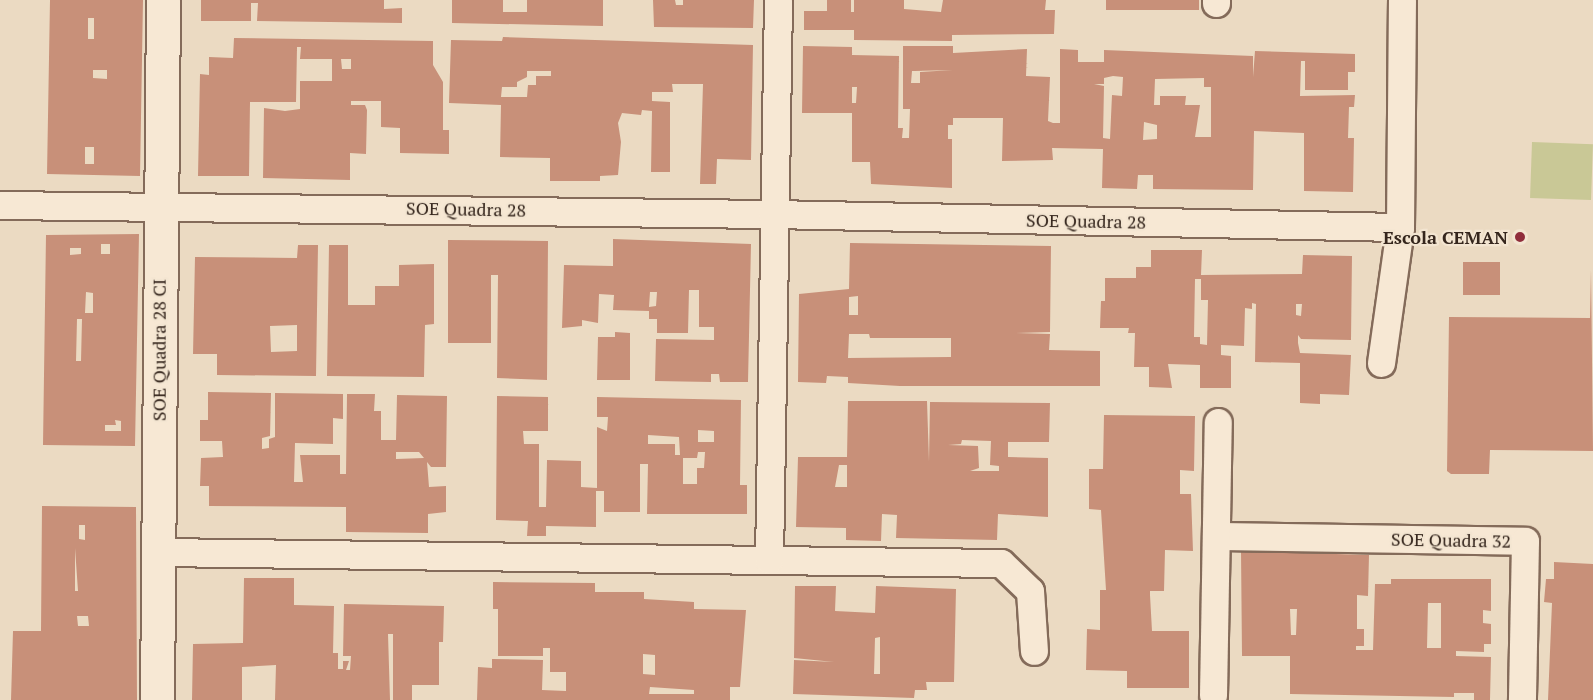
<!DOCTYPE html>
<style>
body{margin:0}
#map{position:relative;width:1593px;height:700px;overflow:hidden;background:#ebdac2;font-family:"PT Serif",serif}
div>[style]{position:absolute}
.green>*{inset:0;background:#c9c896;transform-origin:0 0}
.building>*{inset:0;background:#c89079;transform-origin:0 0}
.roads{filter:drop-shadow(2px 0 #846b5a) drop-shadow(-2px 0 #846b5a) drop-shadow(0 2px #846b5a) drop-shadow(0 -2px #846b5a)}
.minor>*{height:27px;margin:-13.5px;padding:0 13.5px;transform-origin:13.5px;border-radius:13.5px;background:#f7e8d4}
.tertiary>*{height:33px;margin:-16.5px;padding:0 16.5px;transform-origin:16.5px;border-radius:16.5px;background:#f7e8d4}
.dots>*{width:16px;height:16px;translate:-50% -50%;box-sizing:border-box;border:3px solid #f3e5d1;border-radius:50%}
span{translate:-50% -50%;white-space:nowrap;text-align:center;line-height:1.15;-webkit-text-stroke:4.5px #f3e5d1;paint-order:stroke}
.street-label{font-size:18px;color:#35261d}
.poi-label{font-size:18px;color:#35261d;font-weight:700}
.right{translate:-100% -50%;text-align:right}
</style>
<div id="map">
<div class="green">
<div style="left:1532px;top:142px;width:61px;height:56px;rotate:2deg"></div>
</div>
<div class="building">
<div style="clip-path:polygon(evenodd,50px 0,143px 0,140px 176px,47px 174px,50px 0,88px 18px,94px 18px,94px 39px,88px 39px,88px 18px,50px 0,93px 70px,107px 70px,107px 79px,93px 78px,93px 70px,50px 0,85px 147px,94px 147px,94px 164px,85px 164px,85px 147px)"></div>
<div style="clip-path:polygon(201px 0,384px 0,384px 9px,402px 8px,402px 23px,257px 21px,258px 3px,251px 3px,251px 21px,201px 21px)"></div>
<div style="clip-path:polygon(452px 0,503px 0,503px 12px,527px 12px,527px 0,603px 0,603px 26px,452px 23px)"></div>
<div style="clip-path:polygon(653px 0,675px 0,676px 5px,683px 5px,683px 0,754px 0,753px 28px,654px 27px)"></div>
<div style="clip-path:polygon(827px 0,851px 0,851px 12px,854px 12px,854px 0,904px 0,904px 9px,941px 12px,943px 0,1046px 0,1045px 10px,1055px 10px,1054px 34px,952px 35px,952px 41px,854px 40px,854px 30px,804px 30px,804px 11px,827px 11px)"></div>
<div style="left:1106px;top:0;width:93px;height:10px"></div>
<div style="clip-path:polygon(evenodd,503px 37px,753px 45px,751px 160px,717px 159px,716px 184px,700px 184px,703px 84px,672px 84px,673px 92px,652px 92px,652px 101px,670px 102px,670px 172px,651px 172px,652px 111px,642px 110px,641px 115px,622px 113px,618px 123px,621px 142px,618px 175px,600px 176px,600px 181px,550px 181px,550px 158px,500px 157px,501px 105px,449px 103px,451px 40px,502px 41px,503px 37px,527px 71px,551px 71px,551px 76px,536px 76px,536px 85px,528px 85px,527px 97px,501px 97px,502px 87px,517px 87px,517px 82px,527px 77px,527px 71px)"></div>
<div style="clip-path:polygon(evenodd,234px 38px,433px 41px,433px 65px,443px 82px,443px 130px,449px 130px,449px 154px,400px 153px,400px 128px,381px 127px,381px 101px,351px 101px,351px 105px,365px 105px,367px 110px,366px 154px,350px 153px,350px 180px,263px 178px,264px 108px,285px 111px,300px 109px,300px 81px,332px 81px,332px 59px,300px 59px,301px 47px,297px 47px,296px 102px,250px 102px,249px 176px,198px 176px,200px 74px,209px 75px,209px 57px,233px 58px,234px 38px,341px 59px,351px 59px,351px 69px,342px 69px,341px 59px)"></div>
<div style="clip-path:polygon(evenodd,803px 46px,852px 47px,852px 55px,899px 56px,898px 128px,903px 128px,902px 138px,909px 138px,910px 109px,903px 109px,903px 46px,953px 46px,953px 53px,1027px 49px,1026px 76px,1050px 77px,1048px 121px,1053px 123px,1060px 123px,1060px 49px,1078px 50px,1078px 62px,1104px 62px,1104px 50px,1253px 56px,1253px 77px,1255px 51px,1355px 54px,1355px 72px,1348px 72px,1348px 90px,1305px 90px,1305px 61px,1301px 61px,1300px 96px,1355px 95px,1354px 107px,1349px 107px,1348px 138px,1354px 138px,1353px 192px,1304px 191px,1304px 133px,1254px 131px,1253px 190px,1153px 189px,1153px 175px,1138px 175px,1137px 189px,1102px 188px,1103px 149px,1052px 148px,1053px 160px,1002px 161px,1003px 118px,953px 118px,953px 125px,948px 125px,948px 139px,952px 139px,952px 188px,871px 184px,870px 162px,852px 162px,852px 113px,802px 113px,803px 46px,953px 70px,920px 72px,920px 83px,911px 83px,912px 71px,953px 70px,803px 46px,1113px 76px,1123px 77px,1122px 96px,1112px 95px,1110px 139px,1103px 138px,1104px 86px,1094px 84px,1104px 84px,1104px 78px,1113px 76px,803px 46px,1204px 78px,1204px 87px,1211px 87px,1211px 137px,1195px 137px,1200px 105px,1185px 105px,1186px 96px,1160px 96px,1160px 105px,1154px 105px,1155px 79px,1204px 78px,803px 46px,852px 87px,857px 87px,856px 103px,852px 103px,852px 87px,803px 46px,1144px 122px,1157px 125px,1157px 139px,1143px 140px,1144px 122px)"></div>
<div style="clip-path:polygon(evenodd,139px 234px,135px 446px,43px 445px,46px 235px,139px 234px,101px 244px,110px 244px,110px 254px,101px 254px,101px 244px,139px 234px,70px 248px,81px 248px,81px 254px,70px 255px,70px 248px,139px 234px,86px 292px,93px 293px,93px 313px,85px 313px,86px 292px,139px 234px,77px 319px,82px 319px,81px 361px,76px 361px,77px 319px,139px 234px,115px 420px,121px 421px,121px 431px,105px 431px,105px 425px,116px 425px,115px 420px)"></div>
<div style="clip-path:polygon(evenodd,613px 239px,751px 244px,748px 382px,720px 382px,719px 374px,711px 374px,711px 382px,655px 381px,656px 339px,714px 340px,714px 327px,699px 327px,699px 290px,689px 290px,688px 333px,657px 333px,657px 319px,649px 319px,649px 311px,613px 310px,614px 295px,599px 294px,598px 323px,582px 320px,582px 326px,562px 328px,564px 265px,613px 266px,613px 239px,650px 292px,657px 292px,656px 306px,649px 307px,650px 292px)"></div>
<div style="clip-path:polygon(448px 240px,548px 241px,547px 380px,497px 378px,498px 275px,491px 275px,491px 343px,448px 343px)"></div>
<div style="clip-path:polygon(evenodd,850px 243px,1051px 246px,1050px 332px,1015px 333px,1050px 334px,1049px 350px,1100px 351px,1100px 386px,900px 386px,848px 383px,848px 377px,827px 376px,826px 383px,798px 382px,799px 294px,849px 289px,850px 243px,858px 296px,858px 315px,849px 315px,849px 297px,858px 296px,850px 243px,849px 334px,869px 334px,870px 338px,951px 338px,951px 357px,848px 358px,849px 334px)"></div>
<div style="clip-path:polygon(evenodd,298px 245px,318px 245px,316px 376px,217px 375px,217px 354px,193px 354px,195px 257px,297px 258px,298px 245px,297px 325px,297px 351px,271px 352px,270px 326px,297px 325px)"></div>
<div style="clip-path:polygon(329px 245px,348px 245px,348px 305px,375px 305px,375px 286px,399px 286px,399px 265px,434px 264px,434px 324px,425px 325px,424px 377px,327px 376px)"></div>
<div style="clip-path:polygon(evenodd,1151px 250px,1202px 250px,1201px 275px,1302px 274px,1303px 255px,1352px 256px,1351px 340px,1301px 339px,1298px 335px,1298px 343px,1300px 353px,1351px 355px,1349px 395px,1320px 394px,1320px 404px,1300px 403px,1300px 363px,1255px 362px,1256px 304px,1252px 303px,1252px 309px,1245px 308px,1244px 346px,1221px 345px,1221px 355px,1231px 356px,1231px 388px,1200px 388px,1200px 365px,1168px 364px,1172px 388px,1149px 387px,1149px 367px,1134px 367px,1135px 333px,1128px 333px,1129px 328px,1100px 328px,1101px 301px,1105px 301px,1105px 278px,1136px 278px,1136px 267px,1151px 267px,1151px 250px,1195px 279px,1201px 279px,1201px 300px,1208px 300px,1207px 345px,1200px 344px,1200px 337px,1194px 337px,1195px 279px,1151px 250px,1296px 304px,1302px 304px,1301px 316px,1296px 315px,1296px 304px)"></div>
<div style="left:1463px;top:262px;width:37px;height:33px"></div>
<div style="clip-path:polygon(1591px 269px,1593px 451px,1490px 450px,1489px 474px,1451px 474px,1447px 471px,1449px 317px,1590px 318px)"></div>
<div style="clip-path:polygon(615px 332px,630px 333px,630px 380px,597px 380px,598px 337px,615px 337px)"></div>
<div style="clip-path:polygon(evenodd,208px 392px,271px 393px,270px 436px,262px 438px,262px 449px,269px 448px,269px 439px,275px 437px,275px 393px,343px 394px,343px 419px,333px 418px,333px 444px,295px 443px,294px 482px,303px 482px,300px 455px,340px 455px,340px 474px,346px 474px,347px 394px,375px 394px,374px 411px,381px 411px,381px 440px,396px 440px,397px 395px,447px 396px,446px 467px,431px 467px,427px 462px,429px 487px,446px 486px,446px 512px,428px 514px,428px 533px,346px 532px,346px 507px,209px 506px,209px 486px,200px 486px,201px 458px,223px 457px,222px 441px,200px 441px,200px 420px,208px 420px,208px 392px,396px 452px,419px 452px,424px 458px,396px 459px,396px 452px)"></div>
<div style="clip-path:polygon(evenodd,497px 396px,548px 397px,548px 431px,523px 431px,524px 444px,539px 444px,539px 507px,546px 507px,547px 460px,581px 461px,581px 487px,597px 488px,597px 427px,607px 431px,608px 417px,597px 417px,597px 397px,741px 400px,740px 485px,747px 485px,747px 514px,647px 514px,648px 464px,640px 464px,640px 512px,604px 512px,604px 491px,596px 491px,596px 527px,546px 526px,546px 536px,527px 536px,528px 521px,496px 520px,497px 396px,698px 430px,714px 431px,714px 442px,698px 442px,698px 430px,497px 396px,648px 435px,679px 437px,680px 455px,675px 455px,675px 444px,648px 444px,648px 435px,497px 396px,698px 452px,705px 452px,704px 468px,697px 468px,697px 484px,683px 484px,683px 458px,697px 458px,698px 452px)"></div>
<div style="clip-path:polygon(evenodd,848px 401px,927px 401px,929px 462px,930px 402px,1050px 403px,1049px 442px,1008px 442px,1008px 457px,1048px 458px,1048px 517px,998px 514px,997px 540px,896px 538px,897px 515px,882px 514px,881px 541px,846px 540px,846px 528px,796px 527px,798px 457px,847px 457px,848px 401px,962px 440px,991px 441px,990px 465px,999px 466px,999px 471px,970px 471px,979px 468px,978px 446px,948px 445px,961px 444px,962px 440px,848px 401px,839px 465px,847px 465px,847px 487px,835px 487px,839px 465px)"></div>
<div style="clip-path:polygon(1104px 415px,1195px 416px,1194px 471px,1180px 470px,1180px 494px,1191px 494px,1193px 551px,1165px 550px,1164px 591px,1150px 591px,1150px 595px,1152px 631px,1189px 631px,1189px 688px,1127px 688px,1127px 671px,1086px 670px,1087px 629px,1100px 630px,1100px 590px,1106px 590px,1101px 510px,1089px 509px,1089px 469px,1103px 469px)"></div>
<div style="clip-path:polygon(evenodd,42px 506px,136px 507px,137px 700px,11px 700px,13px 631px,41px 631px,42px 506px,79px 525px,85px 525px,85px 540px,79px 539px,79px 525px,42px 506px,75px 548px,78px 591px,75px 591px,75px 548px,42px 506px,77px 616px,88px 616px,89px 626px,78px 626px,77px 616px)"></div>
<div style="clip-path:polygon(evenodd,1241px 551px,1369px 555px,1368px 596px,1357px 595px,1357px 629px,1364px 629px,1364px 646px,1356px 646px,1356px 650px,1373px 650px,1375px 584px,1391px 584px,1391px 579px,1491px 579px,1491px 611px,1483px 610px,1483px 623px,1491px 624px,1491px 644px,1484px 644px,1484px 652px,1456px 651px,1456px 656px,1491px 657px,1490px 700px,1474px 700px,1474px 693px,1454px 693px,1454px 697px,1290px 694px,1290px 656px,1242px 656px,1241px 551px,1428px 603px,1441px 603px,1441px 648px,1427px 648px,1428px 603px,1241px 551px,1290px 609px,1297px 609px,1296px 635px,1291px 635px,1290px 609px)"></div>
<div style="clip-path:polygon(1554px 562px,1593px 564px,1593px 700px,1548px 700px,1552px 603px,1544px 602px,1546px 579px,1554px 579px)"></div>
<div style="clip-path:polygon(244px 578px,294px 578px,294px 605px,334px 606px,333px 653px,338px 653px,338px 669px,343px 669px,343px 661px,349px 661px,346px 670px,350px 670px,351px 656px,343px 656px,344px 604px,444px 606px,443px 642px,439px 642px,439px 685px,412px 685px,412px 700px,393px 700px,393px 634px,388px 634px,390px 700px,275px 700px,276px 665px,242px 667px,242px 700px,192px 700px,193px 644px,243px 643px)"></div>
<div style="clip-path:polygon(evenodd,493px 582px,595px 583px,595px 592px,644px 592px,644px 599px,694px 602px,694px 609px,746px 610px,740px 687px,730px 687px,730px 700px,477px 700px,478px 667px,492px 668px,492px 659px,543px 660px,542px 690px,566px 691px,566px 672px,550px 672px,550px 648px,543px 648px,543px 656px,498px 656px,498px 609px,493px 609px,493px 582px,643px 654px,655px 655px,655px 675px,643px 674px,643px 654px,493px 582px,650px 687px,694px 690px,694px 694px,649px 694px,650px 687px)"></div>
<div style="clip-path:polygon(evenodd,795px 586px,836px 586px,835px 611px,875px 613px,876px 586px,956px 589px,954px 682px,926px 682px,927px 690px,915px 690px,914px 698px,793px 694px,794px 660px,834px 662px,794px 658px,795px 586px,880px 637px,880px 674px,874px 674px,875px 638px,880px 637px)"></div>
</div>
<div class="roads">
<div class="minor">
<div style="left:1216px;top:3px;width:3px;rotate:-90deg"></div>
<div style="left:0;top:205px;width:772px;rotate:0.67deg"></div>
<div style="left:772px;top:214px;width:628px;rotate:1.19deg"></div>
<div style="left:1381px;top:363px;width:137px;rotate:-82deg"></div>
<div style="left:1400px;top:227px;width:227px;rotate:-89.5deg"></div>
<div style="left:1218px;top:536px;width:307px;rotate:0.9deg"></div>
<div style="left:1525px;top:541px;width:159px;rotate:91.1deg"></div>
<div style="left:158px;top:552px;width:843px;rotate:0.75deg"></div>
<div style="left:1001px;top:563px;width:40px;rotate:44deg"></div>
<div style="left:1030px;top:591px;width:60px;rotate:86.2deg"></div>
<div style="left:769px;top:560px;width:560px;rotate:-89.08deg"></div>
<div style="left:1213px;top:695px;width:273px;rotate:-89deg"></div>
</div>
<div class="tertiary">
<div style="left:157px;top:700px;width:700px;rotate:-89.51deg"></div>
</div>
</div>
<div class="dots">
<div style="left:1520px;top:237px;background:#902d3b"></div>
</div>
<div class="street-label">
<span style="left:466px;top:209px;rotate:1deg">SOE Quadra 28</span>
<span style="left:1086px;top:221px;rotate:1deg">SOE Quadra 28</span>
<span style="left:159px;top:350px;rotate:-90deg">SOE Quadra 28 CI</span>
<span style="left:1451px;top:540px;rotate:1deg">SOE Quadra 32</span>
</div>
<div class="poi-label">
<span class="right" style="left:1508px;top:237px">Escola CEMAN</span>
</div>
</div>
